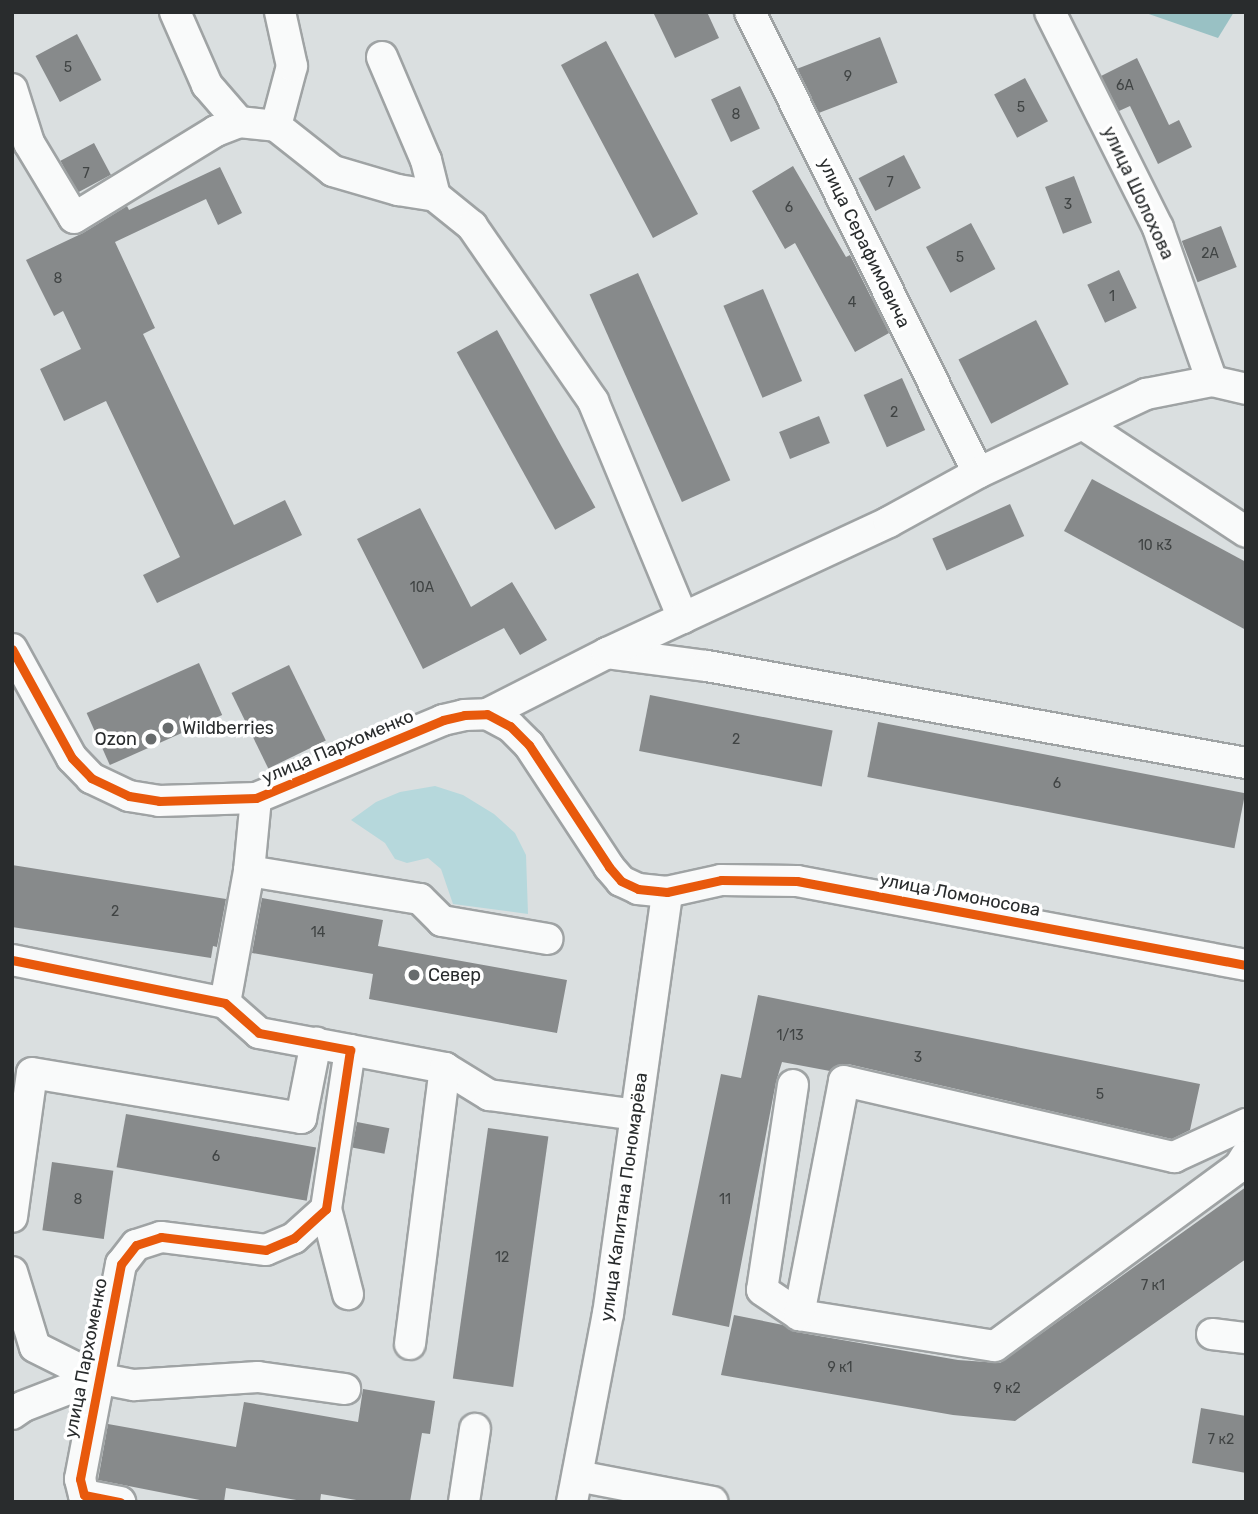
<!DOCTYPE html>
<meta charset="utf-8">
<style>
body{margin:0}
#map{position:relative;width:1258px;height:1514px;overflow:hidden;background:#dadfe0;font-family:Rubik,sans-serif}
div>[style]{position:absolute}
.green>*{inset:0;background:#b6d8dc}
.forest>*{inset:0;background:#99c1c4}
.building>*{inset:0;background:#878a8b;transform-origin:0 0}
.roads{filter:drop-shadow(2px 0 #9fa3a4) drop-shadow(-2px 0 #9fa3a4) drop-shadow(0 2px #9fa3a4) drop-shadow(0 -2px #9fa3a4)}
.minor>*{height:30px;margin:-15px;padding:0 15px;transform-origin:15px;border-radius:15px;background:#f9fafa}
.cycleway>*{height:9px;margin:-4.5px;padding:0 4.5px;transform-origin:4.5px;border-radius:4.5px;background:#e8590c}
.dots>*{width:19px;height:19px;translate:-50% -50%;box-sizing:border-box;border:4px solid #fff;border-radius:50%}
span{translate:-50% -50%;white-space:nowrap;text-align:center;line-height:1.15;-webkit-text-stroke:7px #fff;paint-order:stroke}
.number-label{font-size:14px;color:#404444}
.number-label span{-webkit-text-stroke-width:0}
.street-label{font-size:18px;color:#292c2d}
.poi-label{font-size:18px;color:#292c2d}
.left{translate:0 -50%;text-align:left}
.right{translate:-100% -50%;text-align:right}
.frame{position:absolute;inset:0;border:14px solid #292c2d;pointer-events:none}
</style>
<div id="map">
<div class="green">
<div style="clip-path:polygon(435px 786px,463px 795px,494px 814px,515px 833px,526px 855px,528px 914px,453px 904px,441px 869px,428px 858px,407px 863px,395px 859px,385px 843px,351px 820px,376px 802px,400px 792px)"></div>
</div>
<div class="forest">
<div style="clip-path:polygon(1143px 12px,1234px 12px,1218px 38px)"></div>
</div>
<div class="building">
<div style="clip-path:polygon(653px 12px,707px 12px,719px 38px,675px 58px)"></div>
<div style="left:77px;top:34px;width:52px;height:47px;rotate:62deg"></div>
<div style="left:880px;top:37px;width:49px;height:88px;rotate:69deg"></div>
<div style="left:606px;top:41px;width:196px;height:51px;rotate:62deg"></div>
<div style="clip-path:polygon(1137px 58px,1169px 125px,1179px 120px,1192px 147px,1158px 164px,1130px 106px,1119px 111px,1101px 76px)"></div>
<div style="left:1025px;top:78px;width:49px;height:35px;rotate:62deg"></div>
<div style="left:740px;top:86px;width:47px;height:32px;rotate:65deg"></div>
<div style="left:94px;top:143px;width:36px;height:38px;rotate:62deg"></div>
<div style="left:904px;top:155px;width:37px;height:51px;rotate:63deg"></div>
<div style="clip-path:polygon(793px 166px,846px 257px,850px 255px,889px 333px,855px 352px,795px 243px,785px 249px,752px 191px)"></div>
<div style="clip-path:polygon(220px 167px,242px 213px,218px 225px,206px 199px,115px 242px,155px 328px,143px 334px,234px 525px,285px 500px,302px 535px,157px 603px,143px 575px,180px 557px,106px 401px,64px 421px,40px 369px,81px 349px,63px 311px,54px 316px,26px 260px,83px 233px,127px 206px,129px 210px)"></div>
<div style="left:1074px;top:176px;width:50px;height:31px;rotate:69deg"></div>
<div style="left:971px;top:223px;width:52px;height:51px;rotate:62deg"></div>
<div style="left:1221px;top:226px;width:44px;height:42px;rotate:69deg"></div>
<div style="left:1119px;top:270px;width:42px;height:35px;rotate:65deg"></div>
<div style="left:638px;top:273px;width:227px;height:53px;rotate:66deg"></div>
<div style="left:763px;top:289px;width:100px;height:43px;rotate:67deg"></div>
<div style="left:1036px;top:320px;width:72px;height:87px;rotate:63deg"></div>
<div style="left:497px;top:330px;width:203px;height:46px;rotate:61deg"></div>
<div style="left:902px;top:378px;width:57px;height:42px;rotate:66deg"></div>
<div style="left:819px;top:416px;width:29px;height:43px;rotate:68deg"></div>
<div style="clip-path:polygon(1092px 479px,1246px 562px,1246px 630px,1064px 531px)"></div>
<div style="left:1010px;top:504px;width:35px;height:85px;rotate:66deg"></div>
<div style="clip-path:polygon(420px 508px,471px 607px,512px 582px,547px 640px,520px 655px,504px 628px,423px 669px,357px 539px)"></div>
<div style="left:199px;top:663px;width:57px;height:123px;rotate:66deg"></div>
<div style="left:289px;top:665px;width:84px;height:64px;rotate:64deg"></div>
<div style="left:650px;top:695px;width:186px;height:57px;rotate:11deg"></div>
<div style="left:878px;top:722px;width:374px;height:56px;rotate:11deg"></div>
<div style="clip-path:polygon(12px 865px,226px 899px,217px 947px,213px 946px,211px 958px,12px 927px)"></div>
<div style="clip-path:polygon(262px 898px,383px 920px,378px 946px,567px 980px,557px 1033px,369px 999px,373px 974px,252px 953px)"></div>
<div style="clip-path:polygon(758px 995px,1200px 1084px,1190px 1130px,1172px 1139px,848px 1064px,838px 1065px,830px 1071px,782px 1062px,776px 1082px,729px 1327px,672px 1315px,721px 1074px,741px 1078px)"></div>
<div style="left:126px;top:1114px;width:193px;height:54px;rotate:10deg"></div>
<div style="left:357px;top:1122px;width:33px;height:26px;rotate:11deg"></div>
<div style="left:488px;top:1128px;width:61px;height:253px;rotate:8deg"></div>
<div style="left:52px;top:1162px;width:62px;height:69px;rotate:8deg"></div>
<div style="clip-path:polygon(1246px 1187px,1246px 1259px,1015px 1421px,953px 1415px,721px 1375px,734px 1315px,783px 1325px,796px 1332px,958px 1360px,1000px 1363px)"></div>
<div style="clip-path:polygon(363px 1389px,435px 1401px,430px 1434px,422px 1433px,410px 1502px,368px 1502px,321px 1494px,320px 1502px,308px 1502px,226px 1488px,224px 1502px,210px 1502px,98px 1480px,108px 1424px,236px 1447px,244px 1402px,358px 1422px)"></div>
<div style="clip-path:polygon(1201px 1408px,1246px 1416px,1246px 1473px,1192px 1463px)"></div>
</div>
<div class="roads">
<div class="minor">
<div style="left:175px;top:12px;width:80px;rotate:66.3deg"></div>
<div style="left:207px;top:85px;width:49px;rotate:49.1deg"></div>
<div style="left:750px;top:12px;width:514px;rotate:63.68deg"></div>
<div style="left:1050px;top:12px;width:241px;rotate:63.4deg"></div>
<div style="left:1158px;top:228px;width:162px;rotate:70.6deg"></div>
<div style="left:382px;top:57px;width:112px;rotate:66.9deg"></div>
<div style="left:426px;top:160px;width:37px;rotate:76deg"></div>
<div style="left:12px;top:89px;width:57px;rotate:72.5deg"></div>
<div style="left:29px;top:143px;width:87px;rotate:59deg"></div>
<div style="left:74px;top:218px;width:167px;rotate:-31.5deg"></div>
<div style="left:216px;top:131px;width:25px;rotate:-21deg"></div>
<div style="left:239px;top:122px;width:37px;rotate:6deg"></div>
<div style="left:276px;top:126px;width:73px;rotate:38.3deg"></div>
<div style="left:333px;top:171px;width:68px;rotate:16.3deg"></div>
<div style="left:398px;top:190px;width:37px;rotate:9deg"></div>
<div style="left:435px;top:196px;width:48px;rotate:39deg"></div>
<div style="left:472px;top:226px;width:213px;rotate:55.3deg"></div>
<div style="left:593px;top:401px;width:235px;rotate:67.5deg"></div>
<div style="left:276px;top:126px;width:62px;rotate:-75.1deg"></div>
<div style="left:292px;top:66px;width:55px;rotate:-102.5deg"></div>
<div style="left:1084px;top:425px;width:194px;rotate:33.4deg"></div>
<div style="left:12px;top:649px;width:124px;rotate:61.2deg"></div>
<div style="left:72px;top:758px;width:28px;rotate:46deg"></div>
<div style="left:91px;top:778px;width:42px;rotate:25.3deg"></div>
<div style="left:129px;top:796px;width:30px;rotate:9deg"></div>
<div style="left:159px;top:801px;width:97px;rotate:-1.8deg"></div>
<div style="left:256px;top:798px;width:203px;rotate:-22.6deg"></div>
<div style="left:443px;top:720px;width:22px;rotate:-13deg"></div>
<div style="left:464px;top:715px;width:23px;rotate:-2deg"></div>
<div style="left:487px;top:714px;width:26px;rotate:28deg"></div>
<div style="left:510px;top:726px;width:27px;rotate:45deg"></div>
<div style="left:529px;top:745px;width:146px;rotate:56.7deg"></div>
<div style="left:609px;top:867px;width:18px;rotate:49deg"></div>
<div style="left:621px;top:881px;width:19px;rotate:25deg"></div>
<div style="left:638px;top:889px;width:29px;rotate:6deg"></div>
<div style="left:667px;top:892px;width:55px;rotate:-12.5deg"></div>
<div style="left:721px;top:880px;width:76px;rotate:0.8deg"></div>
<div style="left:797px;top:881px;width:457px;rotate:10.6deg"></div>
<div style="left:607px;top:653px;width:101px;rotate:7.4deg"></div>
<div style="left:707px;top:666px;width:548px;rotate:10.2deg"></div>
<div style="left:487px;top:714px;width:135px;rotate:-26.9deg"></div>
<div style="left:607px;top:653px;width:311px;rotate:-24.9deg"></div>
<div style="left:889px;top:522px;width:102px;rotate:-28.8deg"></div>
<div style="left:978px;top:473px;width:186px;rotate:-25.2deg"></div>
<div style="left:1146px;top:394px;width:67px;rotate:-11.1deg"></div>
<div style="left:1212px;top:381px;width:35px;rotate:13deg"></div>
<div style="left:249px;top:871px;width:173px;rotate:9.3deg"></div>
<div style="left:420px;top:899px;width:31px;rotate:45deg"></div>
<div style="left:442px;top:921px;width:107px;rotate:9.7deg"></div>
<div style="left:12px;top:960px;width:217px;rotate:11.4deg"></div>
<div style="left:225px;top:1003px;width:45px;rotate:41.4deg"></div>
<div style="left:259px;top:1033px;width:93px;rotate:10.6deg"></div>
<div style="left:350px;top:1050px;width:161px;rotate:98.6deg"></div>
<div style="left:326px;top:1209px;width:43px;rotate:137.8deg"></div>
<div style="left:294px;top:1238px;width:30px;rotate:157deg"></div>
<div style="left:266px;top:1250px;width:106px;rotate:-172.9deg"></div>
<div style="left:161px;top:1237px;width:26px;rotate:162deg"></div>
<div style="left:136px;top:1245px;width:24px;rotate:128deg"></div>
<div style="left:121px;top:1264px;width:219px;rotate:100.8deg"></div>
<div style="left:80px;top:1479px;width:16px;rotate:76deg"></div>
<div style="left:84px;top:1495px;width:37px;rotate:11deg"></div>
<div style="left:225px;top:1003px;width:134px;rotate:-79.7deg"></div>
<div style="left:249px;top:871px;width:73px;rotate:-84.5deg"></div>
<div style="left:350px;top:1050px;width:97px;rotate:10.7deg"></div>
<div style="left:445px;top:1068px;width:52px;rotate:31.5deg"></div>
<div style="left:489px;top:1095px;width:148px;rotate:7.7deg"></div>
<div style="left:793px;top:1085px;width:207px;rotate:98.6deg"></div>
<div style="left:762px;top:1290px;width:45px;rotate:34deg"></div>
<div style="left:799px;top:1315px;width:198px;rotate:9deg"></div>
<div style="left:995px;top:1346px;width:303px;rotate:-36.3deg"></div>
<div style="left:1239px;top:1167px;width:13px;rotate:-58deg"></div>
<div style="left:326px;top:1209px;width:88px;rotate:75.5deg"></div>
<div style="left:12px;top:1217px;width:145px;rotate:-82.1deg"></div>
<div style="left:32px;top:1073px;width:273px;rotate:9.5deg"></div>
<div style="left:301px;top:1118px;width:77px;rotate:-78.8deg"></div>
<div style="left:12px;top:1272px;width:78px;rotate:73deg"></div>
<div style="left:35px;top:1347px;width:69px;rotate:26.6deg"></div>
<div style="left:97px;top:1378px;width:38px;rotate:11deg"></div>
<div style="left:134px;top:1385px;width:124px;rotate:-3.7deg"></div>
<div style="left:258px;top:1377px;width:88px;rotate:7.9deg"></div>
<div style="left:799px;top:1315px;width:238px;rotate:-79.1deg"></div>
<div style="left:844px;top:1081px;width:339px;rotate:13deg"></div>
<div style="left:1174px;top:1157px;width:79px;rotate:-24.6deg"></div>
<div style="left:1212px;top:1334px;width:34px;rotate:7deg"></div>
<div style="left:410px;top:1344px;width:278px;rotate:-82.8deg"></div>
<div style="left:12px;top:1414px;width:14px;rotate:-34deg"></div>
<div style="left:24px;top:1406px;width:78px;rotate:-21deg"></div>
<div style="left:578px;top:1476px;width:137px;rotate:10.9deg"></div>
<div style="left:464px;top:1502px;width:74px;rotate:-81.4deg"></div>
<div style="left:572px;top:1502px;width:191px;rotate:-79.2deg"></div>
<div style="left:608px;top:1314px;width:426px;rotate:-82deg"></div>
</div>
</div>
<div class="cycleway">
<div style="left:12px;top:649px;width:124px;rotate:61.2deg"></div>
<div style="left:72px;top:758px;width:28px;rotate:46deg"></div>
<div style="left:91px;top:778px;width:42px;rotate:25.3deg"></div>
<div style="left:129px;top:796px;width:30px;rotate:9deg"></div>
<div style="left:159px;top:801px;width:97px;rotate:-1.8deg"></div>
<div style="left:256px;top:798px;width:203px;rotate:-22.6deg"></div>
<div style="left:443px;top:720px;width:22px;rotate:-13deg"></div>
<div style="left:464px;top:715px;width:23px;rotate:-2deg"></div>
<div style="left:487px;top:714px;width:26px;rotate:28deg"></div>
<div style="left:510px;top:726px;width:27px;rotate:45deg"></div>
<div style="left:529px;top:745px;width:146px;rotate:56.7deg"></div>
<div style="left:609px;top:867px;width:18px;rotate:49deg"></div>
<div style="left:621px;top:881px;width:19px;rotate:25deg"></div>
<div style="left:638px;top:889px;width:29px;rotate:6deg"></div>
<div style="left:667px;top:892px;width:55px;rotate:-12.5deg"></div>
<div style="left:721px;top:880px;width:76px;rotate:0.8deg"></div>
<div style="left:797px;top:881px;width:457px;rotate:10.6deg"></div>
<div style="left:12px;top:960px;width:217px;rotate:11.4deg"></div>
<div style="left:225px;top:1003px;width:45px;rotate:41.4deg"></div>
<div style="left:259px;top:1033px;width:93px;rotate:10.6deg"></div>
<div style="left:350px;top:1050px;width:161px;rotate:98.6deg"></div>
<div style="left:326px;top:1209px;width:43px;rotate:137.8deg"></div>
<div style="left:294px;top:1238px;width:30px;rotate:157deg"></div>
<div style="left:266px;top:1250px;width:106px;rotate:-172.9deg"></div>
<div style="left:161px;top:1237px;width:26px;rotate:162deg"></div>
<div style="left:136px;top:1245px;width:24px;rotate:128deg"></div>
<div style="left:121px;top:1264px;width:219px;rotate:100.8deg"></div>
<div style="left:80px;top:1479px;width:16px;rotate:76deg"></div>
<div style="left:84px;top:1495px;width:37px;rotate:11deg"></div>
</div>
<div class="dots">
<div style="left:168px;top:728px;background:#676b6c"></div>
<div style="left:151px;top:739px;background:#676b6c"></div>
<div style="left:414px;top:975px;background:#676b6c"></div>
</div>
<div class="number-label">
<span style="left:68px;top:68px">5</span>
<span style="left:848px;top:77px">9</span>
<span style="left:1125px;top:86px">6А</span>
<span style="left:1021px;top:108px">5</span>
<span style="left:736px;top:115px">8</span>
<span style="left:86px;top:174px">7</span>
<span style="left:890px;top:183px">7</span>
<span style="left:1068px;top:205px">3</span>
<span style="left:789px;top:208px">6</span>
<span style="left:1210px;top:254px">2А</span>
<span style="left:960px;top:258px">5</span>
<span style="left:58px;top:279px">8</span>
<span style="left:1112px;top:297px">1</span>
<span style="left:852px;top:303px">4</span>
<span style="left:894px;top:413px">2</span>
<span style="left:1155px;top:546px">10 к3</span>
<span style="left:422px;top:588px">10А</span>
<span style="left:736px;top:740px">2</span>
<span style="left:1057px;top:784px">6</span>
<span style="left:115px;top:912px">2</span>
<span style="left:318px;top:933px">14</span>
<span style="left:790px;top:1036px">1/13</span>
<span style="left:918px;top:1058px">3</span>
<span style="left:1100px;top:1095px">5</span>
<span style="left:216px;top:1157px">6</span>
<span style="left:78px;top:1200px">8</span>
<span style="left:725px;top:1200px">11</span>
<span style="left:502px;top:1258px">12</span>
<span style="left:1153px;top:1286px">7 к1</span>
<span style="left:840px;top:1368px">9 к1</span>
<span style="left:1007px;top:1389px">9 к2</span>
<span style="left:1221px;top:1440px">7 к2</span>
</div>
<div class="street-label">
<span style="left:1138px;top:193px;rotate:65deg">улица Шолохова</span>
<span style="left:864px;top:243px;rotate:64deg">улица Серафимовича</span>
<span style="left:338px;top:747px;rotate:-23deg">улица Пархоменко</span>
<span style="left:960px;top:895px;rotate:11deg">улица Ломоносова</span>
<span style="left:624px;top:1197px;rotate:-82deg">улица Капитана Пономарёва</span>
<span style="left:86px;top:1358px;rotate:-79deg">улица Пархоменко</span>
</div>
<div class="poi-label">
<span class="left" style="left:182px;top:728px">Wildberries</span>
<span class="right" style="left:137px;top:739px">Ozon</span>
<span class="left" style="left:428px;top:975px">Север</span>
</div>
<div class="frame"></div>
</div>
